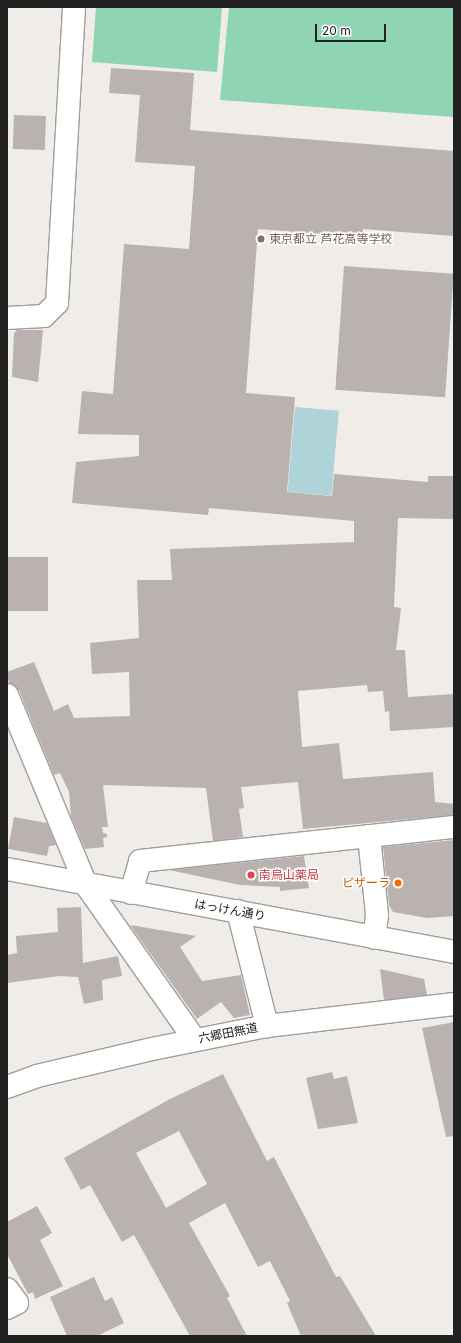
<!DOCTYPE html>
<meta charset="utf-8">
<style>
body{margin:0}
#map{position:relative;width:461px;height:1343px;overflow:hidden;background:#f0ede8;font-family:Inter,"Noto Sans JP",sans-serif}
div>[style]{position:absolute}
.pitch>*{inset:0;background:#90d5b3}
.water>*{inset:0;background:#aed3d8;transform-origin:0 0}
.building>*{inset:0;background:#b9b2ae;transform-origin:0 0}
.roads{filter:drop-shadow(1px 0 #9e9e9e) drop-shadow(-1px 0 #9e9e9e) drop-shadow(0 1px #9e9e9e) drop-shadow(0 -1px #9e9e9e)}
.minor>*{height:22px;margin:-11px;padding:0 11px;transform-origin:11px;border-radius:11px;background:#fff}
.dots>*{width:11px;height:11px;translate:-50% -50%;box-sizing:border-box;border:2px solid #fff;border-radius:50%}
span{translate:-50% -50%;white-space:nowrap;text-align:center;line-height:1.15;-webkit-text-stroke:3px #fff;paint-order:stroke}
.education-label{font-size:12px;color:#785e54}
.left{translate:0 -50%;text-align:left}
.health-label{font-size:12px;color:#be3a42}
.food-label{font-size:12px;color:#c56008}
.right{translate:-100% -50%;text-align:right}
.street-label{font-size:12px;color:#212121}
.frame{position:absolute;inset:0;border:8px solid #212121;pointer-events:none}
.scale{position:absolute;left:315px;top:24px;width:71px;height:18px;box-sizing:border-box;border:2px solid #212121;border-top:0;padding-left:5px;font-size:12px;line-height:14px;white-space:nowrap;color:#212121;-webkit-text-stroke:3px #fff;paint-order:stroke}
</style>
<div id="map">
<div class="pitch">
<div style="clip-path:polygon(96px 7px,222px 7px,217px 72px,92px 62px)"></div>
<div style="clip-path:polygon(229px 7px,454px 7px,454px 117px,220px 100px)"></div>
</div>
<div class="water">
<div style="left:295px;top:407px;width:44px;height:85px;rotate:5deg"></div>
</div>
<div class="building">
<div style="clip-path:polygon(111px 68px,194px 73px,190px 130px,454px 151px,454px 236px,363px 229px,363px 237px,258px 229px,246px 393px,295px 397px,287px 492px,332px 496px,334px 474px,428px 482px,428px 476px,454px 476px,454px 519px,398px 518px,394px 607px,401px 608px,396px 650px,405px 650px,408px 697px,454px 694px,454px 727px,390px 731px,389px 711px,385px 712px,383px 691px,368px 692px,367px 685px,298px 691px,302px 747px,339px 743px,343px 779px,433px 772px,435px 802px,454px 804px,454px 815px,303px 829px,298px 782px,241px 787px,244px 808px,239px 809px,243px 837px,213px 841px,206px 788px,103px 785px,108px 827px,102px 827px,103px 833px,107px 834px,107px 837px,103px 838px,104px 847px,85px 849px,71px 816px,69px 792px,60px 773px,54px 775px,19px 690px,9px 683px,7px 672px,34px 662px,54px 711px,68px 704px,74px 718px,130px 716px,129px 672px,92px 674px,90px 643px,139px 638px,137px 580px,172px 580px,170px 549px,354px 542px,354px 521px,209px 508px,208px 515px,72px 503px,76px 462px,139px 456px,139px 435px,78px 434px,82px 391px,113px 394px,124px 244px,189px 249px,195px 166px,135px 162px,140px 95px,109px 93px)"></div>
<div style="left:14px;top:115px;width:32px;height:34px;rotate:2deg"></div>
<div style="left:344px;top:266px;width:110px;height:124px;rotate:4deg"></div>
<div style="clip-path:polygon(17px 330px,43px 330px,38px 382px,12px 377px,14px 333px)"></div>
<div style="left:7px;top:557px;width:41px;height:54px"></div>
<div style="clip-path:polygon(14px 817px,47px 823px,56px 845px,49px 846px,47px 856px,8px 849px)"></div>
<div style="clip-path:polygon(454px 840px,454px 916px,427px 918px,393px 912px,389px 905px,383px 847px)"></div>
<div style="clip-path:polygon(304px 856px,309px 888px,280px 891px,280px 887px,240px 885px,169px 870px)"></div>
<div style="clip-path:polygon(81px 907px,83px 963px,118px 956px,122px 976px,102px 980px,103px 1000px,84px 1004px,78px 977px,59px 976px,7px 983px,7px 955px,17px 953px,16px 936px,58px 932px,57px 908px)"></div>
<div style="clip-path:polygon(130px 925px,196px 936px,180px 947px,202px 981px,241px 975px,250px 1015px,234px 1018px,221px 1002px,197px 1019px)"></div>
<div style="clip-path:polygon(380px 969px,424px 979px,427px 995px,384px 1000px)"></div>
<div style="clip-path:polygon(454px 1022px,454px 1136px,446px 1137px,422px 1028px)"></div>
<div style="clip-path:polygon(332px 1072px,334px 1079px,347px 1076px,358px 1123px,318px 1129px,306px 1078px)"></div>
<div style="clip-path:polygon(evenodd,223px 1074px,267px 1161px,274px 1157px,336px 1277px,340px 1276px,376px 1336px,301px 1336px,287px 1303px,290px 1301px,270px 1261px,258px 1267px,225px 1203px,189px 1223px,230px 1296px,227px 1298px,247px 1336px,190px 1336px,134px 1235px,122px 1242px,90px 1185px,81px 1190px,64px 1158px,170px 1099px,223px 1074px,179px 1131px,207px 1184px,166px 1208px,136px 1153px,179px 1131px)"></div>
<div style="clip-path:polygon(37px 1206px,52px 1233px,40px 1240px,63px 1286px,35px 1299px,33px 1292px,28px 1294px,7px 1254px,7px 1222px)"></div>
<div style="clip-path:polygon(94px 1277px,105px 1301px,112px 1297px,124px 1323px,97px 1336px,67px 1336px,50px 1297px)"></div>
</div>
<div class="roads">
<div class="minor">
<div style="left:7px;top:318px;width:37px;rotate:-3deg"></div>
<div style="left:44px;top:316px;width:18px;rotate:-45deg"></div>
<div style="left:57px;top:303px;width:296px;rotate:-86.7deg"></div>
<div style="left:7px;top:695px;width:206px;rotate:67.4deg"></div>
<div style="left:86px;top:885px;width:189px;rotate:54.9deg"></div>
<div style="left:369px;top:836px;width:79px;rotate:84.2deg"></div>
<div style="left:377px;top:915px;width:23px;rotate:97deg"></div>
<div style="left:7px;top:869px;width:455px;rotate:10.5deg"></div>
<div style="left:131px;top:893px;width:33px;rotate:-74deg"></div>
<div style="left:140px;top:861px;width:316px;rotate:-6.2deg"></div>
<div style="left:238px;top:911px;width:119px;rotate:75.8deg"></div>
<div style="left:7px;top:1087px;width:32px;rotate:-20deg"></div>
<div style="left:37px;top:1076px;width:118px;rotate:-13.2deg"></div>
<div style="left:152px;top:1049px;width:117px;rotate:-11.3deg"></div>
<div style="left:267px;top:1026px;width:188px;rotate:-6.7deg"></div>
<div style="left:7px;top:1289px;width:17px;rotate:54deg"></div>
<div style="left:17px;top:1303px;width:11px;rotate:153deg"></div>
</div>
</div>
<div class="dots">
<div style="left:261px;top:239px;background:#8d6e63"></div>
<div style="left:251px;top:875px;background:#e0444e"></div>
<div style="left:398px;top:883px;background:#e8710a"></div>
</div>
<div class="education-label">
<span class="left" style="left:269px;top:239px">東京都立 芦花高等学校</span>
</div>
<div class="health-label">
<span class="left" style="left:259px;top:875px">南烏山薬局</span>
</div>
<div class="food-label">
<span class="right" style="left:390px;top:883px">ピザーラ</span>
</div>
<div class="street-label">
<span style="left:230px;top:910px;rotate:10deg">はっけん通り</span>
<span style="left:228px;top:1033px;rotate:-11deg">六郷田無道</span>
</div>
<div class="frame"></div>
<div class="scale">20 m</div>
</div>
